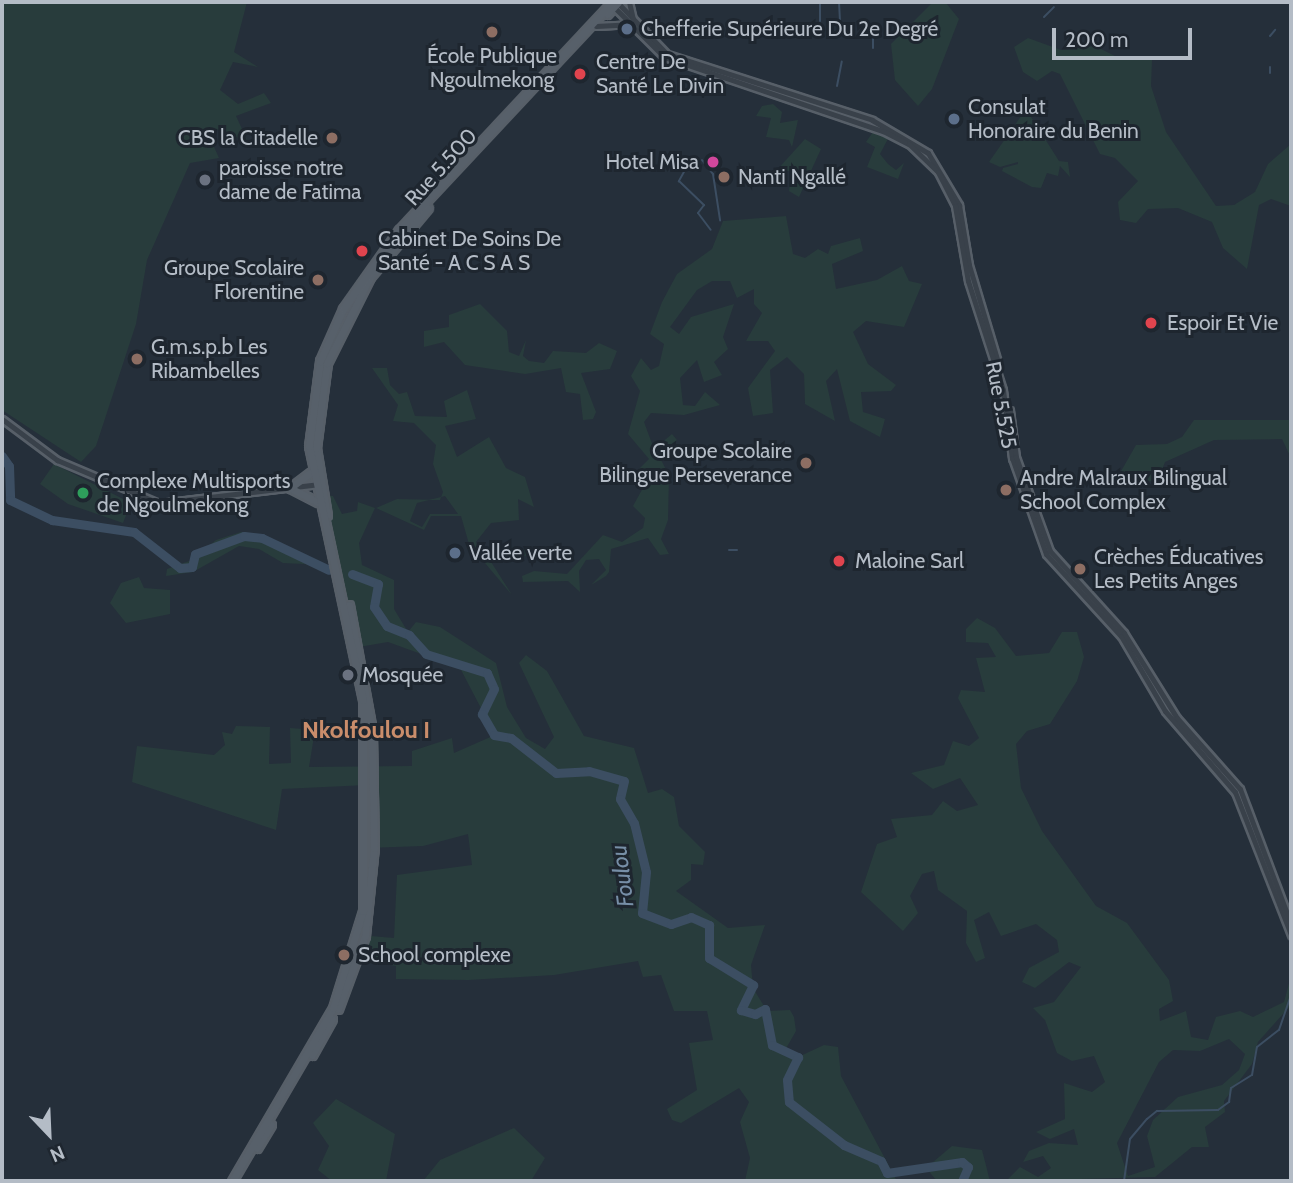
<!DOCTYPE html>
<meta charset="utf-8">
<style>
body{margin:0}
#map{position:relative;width:1293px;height:1183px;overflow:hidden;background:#252f3a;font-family:Cabin,sans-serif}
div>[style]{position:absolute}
.green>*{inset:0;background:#283c3c}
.stream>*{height:2px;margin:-1px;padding:0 1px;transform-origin:1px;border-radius:1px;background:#3c4e62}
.river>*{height:9px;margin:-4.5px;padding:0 4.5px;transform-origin:4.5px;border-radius:4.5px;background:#3c4e62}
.roads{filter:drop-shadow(2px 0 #575f68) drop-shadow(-2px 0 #575f68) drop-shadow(0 2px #575f68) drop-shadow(0 -2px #575f68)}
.minor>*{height:5px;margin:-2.5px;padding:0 2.5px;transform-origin:2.5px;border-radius:2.5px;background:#39414a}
.major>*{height:7px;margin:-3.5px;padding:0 3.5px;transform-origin:3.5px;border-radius:3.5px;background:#57606a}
.dots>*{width:19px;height:19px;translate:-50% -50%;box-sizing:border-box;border:4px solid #1e262f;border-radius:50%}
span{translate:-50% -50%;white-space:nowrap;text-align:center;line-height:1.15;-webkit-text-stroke:6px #1e262f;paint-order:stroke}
.poi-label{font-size:21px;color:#b4bcc6}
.left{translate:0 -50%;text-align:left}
.right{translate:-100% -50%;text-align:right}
.street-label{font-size:21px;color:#b4bcc6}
.water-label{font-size:23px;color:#778fa7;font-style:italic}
.quarter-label{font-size:24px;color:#ca8d6b;font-weight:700}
.frame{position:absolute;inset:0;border:4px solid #b4bcc6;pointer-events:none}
.north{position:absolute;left:14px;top:1099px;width:70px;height:70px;-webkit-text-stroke:5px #1e262f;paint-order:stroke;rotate:157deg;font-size:19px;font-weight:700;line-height:28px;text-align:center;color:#b4bcc6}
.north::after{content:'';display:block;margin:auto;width:24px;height:32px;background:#b4bcc6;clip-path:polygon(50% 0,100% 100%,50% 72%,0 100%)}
.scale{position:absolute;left:1052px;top:28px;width:140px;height:32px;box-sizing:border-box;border:4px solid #b4bcc6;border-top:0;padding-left:9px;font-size:21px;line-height:24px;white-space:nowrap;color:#b4bcc6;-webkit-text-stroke:5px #1e262f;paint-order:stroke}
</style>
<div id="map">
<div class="green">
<div style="clip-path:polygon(2px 2px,247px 2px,234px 52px,258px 67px,233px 62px,220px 90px,238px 104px,264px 93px,271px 103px,236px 116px,248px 142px,216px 129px,211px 140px,219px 158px,190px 163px,147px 260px,136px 324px,96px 446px,81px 462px,2px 410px)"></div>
<div style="clip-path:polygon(933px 2px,946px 3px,959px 19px,932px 89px,918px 106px,895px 80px,891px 44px)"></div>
<div style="clip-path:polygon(1028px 38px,1061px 50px,1095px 46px,1119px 58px,1152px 60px,1151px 86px,1166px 132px,1216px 206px,1234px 205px,1255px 192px,1268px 164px,1291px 144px,1291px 206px,1271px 199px,1259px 205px,1247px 269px,1223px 248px,1212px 222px,1178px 208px,1148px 209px,1136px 223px,1120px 220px,1118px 202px,1138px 181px,1115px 158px,1100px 154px,1060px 74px,1052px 71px,1037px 81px,1023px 72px,1014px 47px)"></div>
<div style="clip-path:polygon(773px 104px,782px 112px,780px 123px,798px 120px,792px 147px,789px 140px,766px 137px,771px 118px,756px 116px,762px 106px)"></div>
<div style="clip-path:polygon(1026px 109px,1059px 161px,1068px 162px,1070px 177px,1060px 166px,1058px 176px,1047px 173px,1041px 188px,1032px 187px,1002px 171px,1003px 168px,1018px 164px,1018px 162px,1000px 167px,989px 162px)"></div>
<div style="clip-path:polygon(875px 129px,890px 135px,880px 154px,888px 164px,896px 170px,904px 163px,898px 179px,867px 167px,875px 147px,866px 142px)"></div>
<div style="clip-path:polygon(805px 139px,821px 149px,799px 197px,789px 191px,791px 171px,776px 171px)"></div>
<div style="clip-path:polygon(786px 216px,793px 254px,805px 258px,818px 249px,828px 254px,831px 246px,860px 238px,863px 251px,832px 264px,836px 289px,877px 280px,902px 266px,909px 281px,922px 284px,904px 327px,866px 321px,853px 332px,868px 364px,896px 385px,891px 391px,861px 392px,863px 412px,885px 419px,880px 437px,850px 421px,837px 369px,826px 381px,835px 421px,805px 404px,804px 374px,787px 357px,770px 370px,773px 413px,753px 416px,748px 388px,775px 351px,768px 341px,746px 341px,762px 313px,754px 304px,754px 289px,737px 298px,730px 281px,712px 281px,697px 290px,670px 327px,679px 334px,691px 317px,734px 304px,723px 337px,728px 349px,714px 362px,722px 375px,704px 382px,697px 360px,680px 378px,683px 405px,695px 406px,705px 392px,720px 405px,684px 415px,651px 413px,644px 422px,654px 449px,672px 434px,677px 440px,660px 458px,669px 475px,668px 520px,661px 539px,669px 554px,660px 555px,648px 538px,611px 549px,609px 572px,606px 576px,591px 585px,606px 570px,599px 559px,586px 560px,579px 571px,580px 592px,568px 581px,523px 582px,522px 576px,534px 571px,567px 574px,603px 535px,622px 542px,643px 528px,645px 518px,633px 506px,644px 486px,631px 477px,649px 459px,628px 434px,640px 391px,631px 376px,641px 358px,651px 370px,659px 366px,664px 344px,650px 334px,662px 302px,677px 274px,712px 249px,723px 221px)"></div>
<div style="clip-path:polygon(480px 304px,507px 331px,509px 352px,519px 356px,526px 340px,523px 356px,529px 361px,544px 363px,553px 351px,586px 353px,599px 343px,617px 351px,610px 369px,581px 373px,596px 412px,593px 419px,583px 420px,580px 394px,566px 392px,561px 368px,525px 374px,465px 365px,444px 342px,424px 347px,424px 331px,449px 327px,449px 315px)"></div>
<div style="clip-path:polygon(evenodd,372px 368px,387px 368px,390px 385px,399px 394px,407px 392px,415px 416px,447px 417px,444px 401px,467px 390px,476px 419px,445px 426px,457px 457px,489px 437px,506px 468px,525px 477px,534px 507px,518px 499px,519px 520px,491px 523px,476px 542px,480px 553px,497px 546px,530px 550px,530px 555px,514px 558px,500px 551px,486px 554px,512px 595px,469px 544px,461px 516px,431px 516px,424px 530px,376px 508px,397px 499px,440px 500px,443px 492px,433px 464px,436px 445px,414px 423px,393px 421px,398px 405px,372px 368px,445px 496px,458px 514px,430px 514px,422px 527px,410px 521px,417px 503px,445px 496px)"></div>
<div style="clip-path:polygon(1194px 420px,1291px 420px,1291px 458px,1282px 439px,1214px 440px,1165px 462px,1157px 483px,1120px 473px,1136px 445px,1167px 444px,1182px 437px)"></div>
<div style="clip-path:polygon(54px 464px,131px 503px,123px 523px,68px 504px,40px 484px)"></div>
<div style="clip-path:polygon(322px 495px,333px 496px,342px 514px,357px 511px,358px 502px,375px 508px,359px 543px,362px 565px,394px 580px,394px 609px,408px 632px,416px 622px,440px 627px,496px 663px,507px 707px,526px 738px,545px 749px,554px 737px,519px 663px,526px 655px,547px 671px,584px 736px,634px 748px,648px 793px,662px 789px,674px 797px,679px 826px,705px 852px,703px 865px,691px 864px,691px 880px,676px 891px,728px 928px,765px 925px,751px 965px,753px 988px,767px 1011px,790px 1010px,794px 1017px,796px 1031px,784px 1052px,796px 1058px,824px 1045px,838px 1047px,841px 1076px,897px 1181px,745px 1181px,750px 1158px,740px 1122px,749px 1102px,739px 1088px,681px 1123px,672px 1120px,667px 1109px,697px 1090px,689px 1043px,713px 1040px,707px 1011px,674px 1011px,661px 975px,643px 977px,638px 961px,554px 975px,468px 980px,396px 979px,396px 966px,353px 958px,359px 935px,394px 938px,397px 875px,472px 865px,468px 834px,423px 846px,367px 848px,367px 785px,282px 789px,276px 830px,132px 782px,137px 746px,214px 755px,225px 745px,222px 732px,232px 734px,236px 726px,270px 727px,269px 764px,291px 763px,290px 728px,315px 730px,309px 767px,412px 766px,412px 751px,452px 738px,454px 753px,495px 735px,460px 668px,388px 642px,353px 648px)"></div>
<div style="clip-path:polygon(241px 532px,256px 534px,322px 565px,283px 563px,259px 549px,239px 546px,193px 572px,166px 576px,167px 569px,192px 560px,216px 540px)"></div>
<div style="clip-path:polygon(139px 577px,144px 588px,170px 590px,170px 614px,126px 623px,110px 603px,121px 583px)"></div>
<div style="clip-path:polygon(evenodd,977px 618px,995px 628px,1016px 656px,1049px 653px,1062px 632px,1077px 632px,1084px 657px,1077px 681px,1050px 724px,1027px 731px,1016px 744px,1021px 788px,1042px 831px,1096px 906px,1127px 923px,1169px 980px,1173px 1001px,1159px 1009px,1160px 1021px,1186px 1011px,1191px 1037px,1208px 1040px,1216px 1017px,1240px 1011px,1253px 1017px,1284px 1002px,1291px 976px,1291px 1005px,1258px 1042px,1252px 1064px,1224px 1101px,1225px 1112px,1205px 1127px,1209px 1147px,1192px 1147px,1155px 1177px,1006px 1181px,1020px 1167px,1038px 1177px,1051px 1168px,1043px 1156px,1023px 1162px,1029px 1151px,1049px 1143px,1078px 1145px,1074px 1129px,1050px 1139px,1036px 1132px,1065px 1119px,1064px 1083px,1092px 1092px,1105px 1082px,1094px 1056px,1072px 1061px,1057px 1053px,1045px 1020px,1033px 1008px,1054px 1002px,1081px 967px,1069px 962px,1035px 988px,1022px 982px,1029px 968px,1059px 952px,1057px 940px,1036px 924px,1001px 936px,989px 912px,974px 920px,985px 958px,976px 962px,966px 943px,967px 911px,938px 890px,934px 871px,922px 874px,910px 896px,918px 913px,903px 931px,861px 892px,877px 844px,897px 837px,891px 819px,932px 815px,943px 801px,957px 811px,978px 805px,960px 778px,933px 789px,911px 773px,944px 765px,953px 741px,969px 746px,979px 738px,958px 698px,961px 690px,985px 692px,976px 658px,996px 657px,988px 643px,966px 642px,966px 629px,977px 618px,1229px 1039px,1245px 1054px,1239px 1070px,1222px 1085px,1178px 1097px,1153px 1120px,1147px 1136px,1155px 1167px,1128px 1176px,1117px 1143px,1159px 1062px,1173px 1050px,1200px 1051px,1229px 1039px)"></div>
<div style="clip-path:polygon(336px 1099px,395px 1134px,386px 1181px,332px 1181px,318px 1170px,329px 1146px,313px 1123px)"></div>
<div style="clip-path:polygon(514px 1128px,545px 1158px,531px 1181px,423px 1181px,440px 1160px)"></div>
<div style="clip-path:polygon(952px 1146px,982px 1150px,990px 1181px,937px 1181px,926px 1168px)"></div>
</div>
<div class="stream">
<div style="left:796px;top:2px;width:14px"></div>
<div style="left:820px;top:2px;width:19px;rotate:90deg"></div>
<div style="left:839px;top:2px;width:19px;rotate:87deg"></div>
<div style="left:1044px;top:17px;width:14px;rotate:-45deg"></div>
<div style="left:719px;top:28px;width:9px;rotate:-174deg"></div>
<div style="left:710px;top:27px;width:8px;rotate:97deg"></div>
<div style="left:709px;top:35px;width:10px;rotate:6deg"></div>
<div style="left:1270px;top:36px;width:8px;rotate:-50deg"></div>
<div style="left:681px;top:37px;width:11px;rotate:-80deg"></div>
<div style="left:873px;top:48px;width:12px;rotate:-90deg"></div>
<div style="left:1270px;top:73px;width:6px;rotate:-90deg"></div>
<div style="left:837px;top:86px;width:25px;rotate:-79deg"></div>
<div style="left:702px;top:160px;width:18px;rotate:52deg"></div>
<div style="left:713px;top:174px;width:47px;rotate:81.3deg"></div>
<div style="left:685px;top:170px;width:13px;rotate:119deg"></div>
<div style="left:679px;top:181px;width:35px;rotate:44deg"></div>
<div style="left:704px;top:205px;width:10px;rotate:127deg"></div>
<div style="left:698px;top:213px;width:21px;rotate:53deg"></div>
<div style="left:1291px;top:231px;width:1px;rotate:90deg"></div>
<div style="left:729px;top:550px;width:8px"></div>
<div style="left:1124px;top:1181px;width:42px;rotate:-81.9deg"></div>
<div style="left:1130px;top:1139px;width:26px;rotate:-50deg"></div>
<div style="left:1147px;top:1119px;width:13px;rotate:-39deg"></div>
<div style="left:1157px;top:1111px;width:61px;rotate:-0.9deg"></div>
<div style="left:1218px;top:1110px;width:14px;rotate:-36deg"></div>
<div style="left:1229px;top:1102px;width:14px;rotate:-82deg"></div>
<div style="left:1231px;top:1088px;width:25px;rotate:-32deg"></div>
<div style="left:1252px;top:1075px;width:28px;rotate:-80deg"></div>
<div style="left:1257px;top:1047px;width:28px;rotate:-38deg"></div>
<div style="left:1279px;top:1030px;width:36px;rotate:-71deg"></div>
</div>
<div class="river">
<div style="left:2px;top:456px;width:12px;rotate:55deg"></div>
<div style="left:9px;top:466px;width:34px;rotate:88deg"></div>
<div style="left:10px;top:500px;width:47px;rotate:25.5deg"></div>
<div style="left:52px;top:520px;width:83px;rotate:8.3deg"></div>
<div style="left:134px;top:532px;width:58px;rotate:38deg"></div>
<div style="left:180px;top:568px;width:12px;rotate:-5deg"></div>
<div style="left:192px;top:567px;width:13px;rotate:-77deg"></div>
<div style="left:195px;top:554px;width:52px;rotate:-20.2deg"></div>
<div style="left:244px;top:536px;width:18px;rotate:6deg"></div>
<div style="left:262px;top:538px;width:74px;rotate:25.5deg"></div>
<div style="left:352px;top:574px;width:28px;rotate:21deg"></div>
<div style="left:378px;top:584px;width:23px;rotate:100deg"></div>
<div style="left:374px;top:607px;width:23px;rotate:56deg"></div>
<div style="left:387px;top:626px;width:24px;rotate:22deg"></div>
<div style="left:409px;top:635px;width:25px;rotate:48deg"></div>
<div style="left:426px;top:654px;width:64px;rotate:17.3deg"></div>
<div style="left:487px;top:673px;width:17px;rotate:66deg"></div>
<div style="left:494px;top:689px;width:28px;rotate:116deg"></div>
<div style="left:482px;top:714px;width:24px;rotate:60deg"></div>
<div style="left:494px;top:735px;width:17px;rotate:10deg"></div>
<div style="left:511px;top:738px;width:57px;rotate:37.9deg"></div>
<div style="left:556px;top:773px;width:33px;rotate:-3deg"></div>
<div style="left:589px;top:771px;width:36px;rotate:16deg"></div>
<div style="left:624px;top:781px;width:18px;rotate:103deg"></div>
<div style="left:620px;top:799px;width:28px;rotate:60deg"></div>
<div style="left:634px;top:823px;width:50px;rotate:76.2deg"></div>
<div style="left:646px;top:872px;width:41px;rotate:95.6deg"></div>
<div style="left:642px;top:913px;width:31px;rotate:21deg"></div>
<div style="left:671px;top:924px;width:21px;rotate:-19deg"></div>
<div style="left:691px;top:917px;width:20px;rotate:24deg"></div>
<div style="left:709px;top:925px;width:33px;rotate:90deg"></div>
<div style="left:709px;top:958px;width:52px;rotate:31.5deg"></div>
<div style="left:753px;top:985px;width:28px;rotate:116deg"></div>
<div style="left:741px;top:1010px;width:15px;rotate:16deg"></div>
<div style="left:755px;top:1014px;width:11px;rotate:-27deg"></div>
<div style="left:765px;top:1009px;width:37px;rotate:79deg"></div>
<div style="left:772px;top:1045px;width:29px;rotate:25deg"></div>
<div style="left:798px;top:1057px;width:25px;rotate:116deg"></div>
<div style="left:787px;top:1080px;width:22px;rotate:85deg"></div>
<div style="left:789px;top:1102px;width:70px;rotate:38deg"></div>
<div style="left:844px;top:1145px;width:40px;rotate:23.4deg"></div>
<div style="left:881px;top:1161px;width:13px;rotate:63deg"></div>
<div style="left:887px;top:1173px;width:76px;rotate:-8.3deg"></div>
<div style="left:962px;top:1162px;width:8px;rotate:40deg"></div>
<div style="left:968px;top:1167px;width:15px;rotate:113deg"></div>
</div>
<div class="roads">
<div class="minor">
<div style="left:617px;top:2px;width:72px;rotate:46.1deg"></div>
<div style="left:667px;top:54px;width:215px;rotate:17.8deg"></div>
<div style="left:872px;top:120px;width:65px;rotate:30.5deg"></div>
<div style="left:928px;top:153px;width:61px;rotate:59.2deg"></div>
<div style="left:959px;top:205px;width:61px;rotate:80.5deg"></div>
<div style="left:969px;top:265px;width:98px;rotate:73.4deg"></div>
<div style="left:629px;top:2px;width:17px;rotate:77deg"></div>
<div style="left:611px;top:4px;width:75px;rotate:45deg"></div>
<div style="left:664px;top:57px;width:231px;rotate:18.7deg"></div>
<div style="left:883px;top:131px;width:29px;rotate:27deg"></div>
<div style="left:909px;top:144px;width:40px;rotate:44deg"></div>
<div style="left:938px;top:172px;width:38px;rotate:63deg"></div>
<div style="left:955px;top:206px;width:76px;rotate:80.2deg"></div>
<div style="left:968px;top:281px;width:114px;rotate:72.2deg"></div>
<div style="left:1003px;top:390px;width:69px;rotate:82.5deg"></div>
<div style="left:1012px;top:458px;width:102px;rotate:70.5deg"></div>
<div style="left:1046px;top:554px;width:111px;rotate:47.6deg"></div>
<div style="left:1121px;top:636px;width:87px;rotate:59.6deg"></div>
<div style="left:1165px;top:711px;width:107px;rotate:49.2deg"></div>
<div style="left:1235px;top:792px;width:154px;rotate:68.6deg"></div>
<div style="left:596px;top:26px;width:34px;rotate:-3deg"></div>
<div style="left:1010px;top:410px;width:47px;rotate:82.7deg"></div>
<div style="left:1016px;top:457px;width:100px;rotate:70.1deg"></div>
<div style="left:1050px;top:551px;width:110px;rotate:47.9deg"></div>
<div style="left:1124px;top:633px;width:100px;rotate:58.1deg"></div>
<div style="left:1177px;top:718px;width:95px;rotate:48.4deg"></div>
<div style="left:1240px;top:789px;width:144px;rotate:69.3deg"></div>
<div style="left:2px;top:419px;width:69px;rotate:36.7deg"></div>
<div style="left:57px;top:460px;width:111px;rotate:22.9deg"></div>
<div style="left:159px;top:503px;width:162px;rotate:-6.7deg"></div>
</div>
<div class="major">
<div style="left:607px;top:14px;width:16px;rotate:-47deg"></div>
<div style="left:290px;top:488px;width:31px;rotate:27deg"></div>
<div style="left:290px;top:488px;width:26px;rotate:-37deg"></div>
<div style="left:327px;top:515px;width:68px;rotate:-99.3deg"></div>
<div style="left:316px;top:448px;width:86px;rotate:-82.6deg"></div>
<div style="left:327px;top:363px;width:96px;rotate:-63.4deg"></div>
<div style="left:370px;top:277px;width:90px;rotate:-50deg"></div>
<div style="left:338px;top:1009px;width:78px;rotate:-69.7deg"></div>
<div style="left:365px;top:936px;width:88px;rotate:-84.2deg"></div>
<div style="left:374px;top:848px;width:118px;rotate:-91deg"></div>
<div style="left:372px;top:730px;width:127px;rotate:-100.4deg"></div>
<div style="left:312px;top:1055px;width:41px;rotate:-60.9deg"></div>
<div style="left:257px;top:1148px;width:27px;rotate:-59deg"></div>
<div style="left:232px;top:1181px;width:200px;rotate:-59.7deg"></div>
<div style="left:333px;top:1008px;width:102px;rotate:-72.8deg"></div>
<div style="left:363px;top:911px;width:211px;rotate:-90deg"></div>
<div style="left:363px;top:700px;width:260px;rotate:-102deg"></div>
<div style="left:309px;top:446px;width:86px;rotate:-82.6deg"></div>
<div style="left:320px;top:361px;width:57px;rotate:-66.1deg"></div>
<div style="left:343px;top:309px;width:97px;rotate:-54.7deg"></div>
<div style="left:399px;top:230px;width:312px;rotate:-46.9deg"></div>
</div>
</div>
<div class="dots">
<div style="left:627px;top:29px;background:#5c6f8a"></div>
<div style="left:492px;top:32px;background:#8d6e63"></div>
<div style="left:580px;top:74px;background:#e0444e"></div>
<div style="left:954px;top:119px;background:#5c6f8a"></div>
<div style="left:332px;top:138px;background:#8d6e63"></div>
<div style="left:713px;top:162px;background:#d1479c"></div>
<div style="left:724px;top:177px;background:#8d6e63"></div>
<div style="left:205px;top:180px;background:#6b7280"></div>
<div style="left:362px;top:251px;background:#e0444e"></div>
<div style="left:318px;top:280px;background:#8d6e63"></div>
<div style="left:1151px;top:323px;background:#e0444e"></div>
<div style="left:137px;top:359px;background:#8d6e63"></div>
<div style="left:806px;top:463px;background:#8d6e63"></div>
<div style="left:1006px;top:490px;background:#8d6e63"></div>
<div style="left:83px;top:493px;background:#2e9e5b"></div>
<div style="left:455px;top:553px;background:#5c6f8a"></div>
<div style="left:839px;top:561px;background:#e0444e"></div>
<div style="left:1080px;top:569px;background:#8d6e63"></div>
<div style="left:348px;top:675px;background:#6b7280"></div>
<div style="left:344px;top:955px;background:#8d6e63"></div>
</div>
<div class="poi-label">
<span class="left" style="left:641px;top:29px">Chefferie Supérieure Du 2e Degré</span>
<span style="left:492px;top:68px">École Publique<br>Ngoulmekong</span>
<span class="left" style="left:596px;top:74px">Centre De<br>Santé Le Divin</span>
<span class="left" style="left:968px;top:119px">Consulat<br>Honoraire du Benin</span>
<span class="right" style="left:318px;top:138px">CBS la Citadelle</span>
<span class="right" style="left:699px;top:162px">Hotel Misa</span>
<span class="left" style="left:219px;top:180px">paroisse notre<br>dame de Fatima</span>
<span class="left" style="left:738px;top:177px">Nanti Ngallé</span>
<span class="left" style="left:378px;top:251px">Cabinet De Soins De<br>Santé - A C S A S</span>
<span class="right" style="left:304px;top:280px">Groupe Scolaire<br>Florentine</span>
<span class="left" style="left:1167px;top:323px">Espoir Et Vie</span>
<span class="left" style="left:151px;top:359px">G.m.s.p.b Les<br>Ribambelles</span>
<span class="right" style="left:792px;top:463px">Groupe Scolaire<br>Bilingue Perseverance</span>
<span class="left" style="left:1020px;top:490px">Andre Malraux Bilingual<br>School Complex</span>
<span class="left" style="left:97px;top:493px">Complexe Multisports<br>de Ngoulmekong</span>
<span class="left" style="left:469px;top:553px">Vallée verte</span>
<span class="left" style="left:1094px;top:569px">Crèches Éducatives<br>Les Petits Anges</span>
<span class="left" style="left:855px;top:561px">Maloine Sarl</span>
<span class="left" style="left:362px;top:675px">Mosquée</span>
<span class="left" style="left:358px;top:955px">School complexe</span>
</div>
<div class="street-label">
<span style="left:441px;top:167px;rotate:-48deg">Rue 5.500</span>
<span style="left:1001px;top:405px;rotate:79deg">Rue 5.525</span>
</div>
<div class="water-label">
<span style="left:622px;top:876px;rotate:-97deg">Foulou</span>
</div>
<div class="quarter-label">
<span style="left:366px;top:730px">Nkolfoulou I</span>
</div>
<div class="frame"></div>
<div class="north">N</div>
<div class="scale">200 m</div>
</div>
